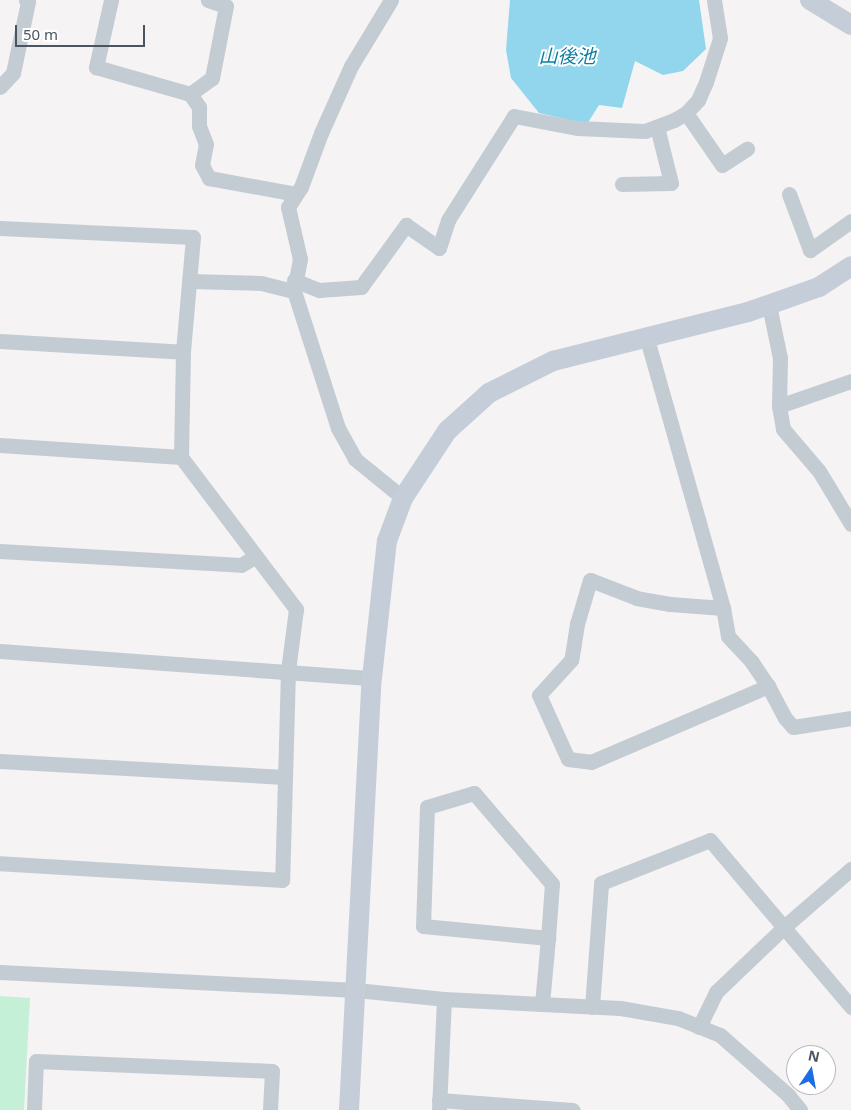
<!DOCTYPE html>
<meta charset="utf-8">
<style>
body{margin:0}
#map{position:relative;width:851px;height:1110px;overflow:hidden;background:#f5f3f3;font-family:"Noto Sans","Noto Sans JP",sans-serif}
div>[style]{position:absolute}
.green>*{inset:0;background:#c3f0d6}
.water>*{inset:0;background:#91d6ec}
.street>*{height:15px;margin:-7.5px;padding:0 7.5px;transform-origin:7.5px;border-radius:7.5px;background:#c4ccd3}
.secondary>*{height:20px;margin:-10px;padding:0 10px;transform-origin:10px;border-radius:10px;background:#c4cdd8}
span{translate:-50% -50%;white-space:nowrap;text-align:center;line-height:1.15;-webkit-text-stroke:4px #fff;paint-order:stroke}
.water-label{font-size:19px;color:#0e7d9f;font-style:italic}
.north{position:absolute;left:786px;top:1045px;width:50px;height:50px;box-sizing:border-box;background:#fff;border:1px solid #b7bbbf;border-radius:50%;rotate:12deg;font-size:14px;font-weight:700;line-height:20px;text-align:center;color:#4a5560}
.north::after{content:'';display:block;margin:auto;width:18px;height:22px;background:#1d6ee4;clip-path:polygon(50% 0,100% 100%,50% 72%,0 100%)}
.scale{position:absolute;left:15px;top:25px;width:130px;height:22px;box-sizing:border-box;border:2px solid #4a5560;border-top:0;padding-left:6px;font-size:15px;line-height:18px;white-space:nowrap;color:#4a5560;-webkit-text-stroke:4px #fff;paint-order:stroke}
</style>
<div id="map">
<div class="green">
<div style="clip-path:polygon(0 996px,30px 998px,24px 1110px,0 1110px)"></div>
</div>
<div class="water">
<div style="clip-path:polygon(510px 0,699px 0,706px 49px,683px 71px,663px 75px,635px 61px,622px 108px,599px 105px,587px 124px,539px 113px,511px 78px,506px 50px)"></div>
</div>
<div class="street">
<div style="left:111px;top:0;width:69px;rotate:102.6deg"></div>
<div style="left:96px;top:67px;width:98px;rotate:16deg"></div>
<div style="left:190px;top:94px;width:16px;rotate:55deg"></div>
<div style="left:199px;top:107px;width:19px;rotate:90deg"></div>
<div style="left:199px;top:126px;width:19px;rotate:69deg"></div>
<div style="left:206px;top:144px;width:21px;rotate:101deg"></div>
<div style="left:202px;top:165px;width:15px;rotate:62deg"></div>
<div style="left:209px;top:178px;width:88px;rotate:10.4deg"></div>
<div style="left:391px;top:0;width:77px;rotate:121.2deg"></div>
<div style="left:351px;top:66px;width:73px;rotate:114.1deg"></div>
<div style="left:321px;top:133px;width:58px;rotate:110.3deg"></div>
<div style="left:301px;top:187px;width:24px;rotate:123deg"></div>
<div style="left:288px;top:207px;width:53px;rotate:77deg"></div>
<div style="left:300px;top:259px;width:33px;rotate:101deg"></div>
<div style="left:294px;top:291px;width:144px;rotate:72.2deg"></div>
<div style="left:338px;top:428px;width:35px;rotate:61deg"></div>
<div style="left:355px;top:459px;width:62px;rotate:39.1deg"></div>
<div style="left:0;top:87px;width:19px;rotate:-47deg"></div>
<div style="left:13px;top:73px;width:73px;rotate:-78.1deg"></div>
<div style="left:28px;top:2px;width:3px;rotate:-135deg"></div>
<div style="left:190px;top:94px;width:27px;rotate:-36deg"></div>
<div style="left:212px;top:78px;width:73px;rotate:-79deg"></div>
<div style="left:226px;top:6px;width:19px;rotate:-162deg"></div>
<div style="left:686px;top:113px;width:63px;rotate:55.3deg"></div>
<div style="left:722px;top:165px;width:30px;rotate:-33deg"></div>
<div style="left:622px;top:184px;width:49px;rotate:-1.2deg"></div>
<div style="left:671px;top:183px;width:58px;rotate:-104deg"></div>
<div style="left:789px;top:194px;width:60px;rotate:69.4deg"></div>
<div style="left:810px;top:250px;width:50px;rotate:-35.3deg"></div>
<div style="left:0;top:228px;width:193px;rotate:2.7deg"></div>
<div style="left:193px;top:237px;width:115px;rotate:95deg"></div>
<div style="left:294px;top:280px;width:27px;rotate:22deg"></div>
<div style="left:319px;top:290px;width:42px;rotate:-4.1deg"></div>
<div style="left:361px;top:287px;width:77px;rotate:-54deg"></div>
<div style="left:406px;top:225px;width:40px;rotate:34.9deg"></div>
<div style="left:439px;top:248px;width:29px;rotate:-72deg"></div>
<div style="left:448px;top:220px;width:123px;rotate:-57.6deg"></div>
<div style="left:514px;top:116px;width:64px;rotate:10.8deg"></div>
<div style="left:577px;top:128px;width:68px;rotate:2.5deg"></div>
<div style="left:645px;top:131px;width:31px;rotate:-21deg"></div>
<div style="left:674px;top:120px;width:14px;rotate:-30deg"></div>
<div style="left:686px;top:113px;width:18px;rotate:-47deg"></div>
<div style="left:698px;top:100px;width:20px;rotate:-66deg"></div>
<div style="left:706px;top:82px;width:46px;rotate:-72.3deg"></div>
<div style="left:720px;top:38px;width:38px;rotate:-99deg"></div>
<div style="left:189px;top:281px;width:72px;rotate:1.6deg"></div>
<div style="left:261px;top:283px;width:34px;rotate:14deg"></div>
<div style="left:769px;top:305px;width:54px;rotate:78.3deg"></div>
<div style="left:780px;top:358px;width:48px;rotate:91.2deg"></div>
<div style="left:647px;top:339px;width:280px;rotate:74.2deg"></div>
<div style="left:723px;top:608px;width:53px;rotate:-175.7deg"></div>
<div style="left:670px;top:604px;width:34px;rotate:-170deg"></div>
<div style="left:637px;top:598px;width:50px;rotate:-159deg"></div>
<div style="left:590px;top:580px;width:46px;rotate:106.5deg"></div>
<div style="left:577px;top:624px;width:36px;rotate:99deg"></div>
<div style="left:571px;top:660px;width:47px;rotate:132.4deg"></div>
<div style="left:539px;top:695px;width:70px;rotate:65.6deg"></div>
<div style="left:568px;top:759px;width:23px;rotate:7deg"></div>
<div style="left:591px;top:762px;width:193px;rotate:-23.2deg"></div>
<div style="left:768px;top:686px;width:29px;rotate:-124deg"></div>
<div style="left:752px;top:662px;width:35px;rotate:-133deg"></div>
<div style="left:728px;top:636px;width:28px;rotate:-100deg"></div>
<div style="left:0;top:341px;width:183px;rotate:3.4deg"></div>
<div style="left:183px;top:352px;width:105px;rotate:91.1deg"></div>
<div style="left:181px;top:457px;width:191px;rotate:52.9deg"></div>
<div style="left:296px;top:609px;width:63px;rotate:97.4deg"></div>
<div style="left:288px;top:671px;width:209px;rotate:91.6deg"></div>
<div style="left:282px;top:880px;width:283px;rotate:-176.6deg"></div>
<div style="left:851px;top:381px;width:76px;rotate:160.9deg"></div>
<div style="left:779px;top:406px;width:23px;rotate:80deg"></div>
<div style="left:783px;top:429px;width:55px;rotate:49.4deg"></div>
<div style="left:819px;top:471px;width:62px;rotate:58.9deg"></div>
<div style="left:0;top:445px;width:181px;rotate:3.8deg"></div>
<div style="left:0;top:551px;width:241px;rotate:3.3deg"></div>
<div style="left:241px;top:565px;width:17px;rotate:-31deg"></div>
<div style="left:0;top:651px;width:373px;rotate:4.2deg"></div>
<div style="left:768px;top:686px;width:36px;rotate:62deg"></div>
<div style="left:785px;top:718px;width:12px;rotate:48deg"></div>
<div style="left:793px;top:727px;width:59px;rotate:-8.8deg"></div>
<div style="left:0;top:761px;width:285px;rotate:3.2deg"></div>
<div style="left:0;top:972px;width:356px;rotate:2.9deg"></div>
<div style="left:356px;top:990px;width:88px;rotate:5.8deg"></div>
<div style="left:444px;top:999px;width:176px;rotate:2.9deg"></div>
<div style="left:620px;top:1008px;width:59px;rotate:9.8deg"></div>
<div style="left:678px;top:1018px;width:45px;rotate:22deg"></div>
<div style="left:720px;top:1035px;width:91px;rotate:41.4deg"></div>
<div style="left:788px;top:1095px;width:19px;rotate:51deg"></div>
<div style="left:542px;top:1004px;width:66px;rotate:-84.8deg"></div>
<div style="left:548px;top:938px;width:54px;rotate:-85.8deg"></div>
<div style="left:552px;top:884px;width:120px;rotate:-130.6deg"></div>
<div style="left:474px;top:793px;width:49px;rotate:163.4deg"></div>
<div style="left:427px;top:807px;width:119px;rotate:91.9deg"></div>
<div style="left:423px;top:926px;width:126px;rotate:5.5deg"></div>
<div style="left:592px;top:1007px;width:124px;rotate:-85.8deg"></div>
<div style="left:601px;top:883px;width:117px;rotate:-21.5deg"></div>
<div style="left:710px;top:840px;width:219px;rotate:49.8deg"></div>
<div style="left:699px;top:1027px;width:39px;rotate:-64deg"></div>
<div style="left:716px;top:992px;width:94px;rotate:-43.7deg"></div>
<div style="left:784px;top:927px;width:89px;rotate:-40.9deg"></div>
<div style="left:439px;top:1100px;width:134px;rotate:4.3deg"></div>
<div style="left:439px;top:1109px;width:110px;rotate:-87.4deg"></div>
<div style="left:34px;top:1110px;width:49px;rotate:-87.7deg"></div>
<div style="left:36px;top:1061px;width:236px;rotate:2.4deg"></div>
<div style="left:272px;top:1071px;width:39px;rotate:93deg"></div>
</div>
<div class="secondary">
<div style="left:810px;top:0;width:48px;rotate:31.4deg"></div>
<div style="left:349px;top:1110px;width:433px;rotate:-87deg"></div>
<div style="left:372px;top:678px;width:138px;rotate:-83.8deg"></div>
<div style="left:387px;top:541px;width:46px;rotate:-69.6deg"></div>
<div style="left:403px;top:498px;width:80px;rotate:-56.7deg"></div>
<div style="left:447px;top:431px;width:57px;rotate:-42.1deg"></div>
<div style="left:489px;top:393px;width:72px;rotate:-26.6deg"></div>
<div style="left:553px;top:361px;width:201px;rotate:-14.1deg"></div>
<div style="left:748px;top:312px;width:75px;rotate:-19.4deg"></div>
<div style="left:819px;top:287px;width:38px;rotate:-33deg"></div>
</div>
<div class="water-label">
<span style="left:567px;top:57px">山後池</span>
</div>
<div class="north">N</div>
<div class="scale">50 m</div>
</div>
